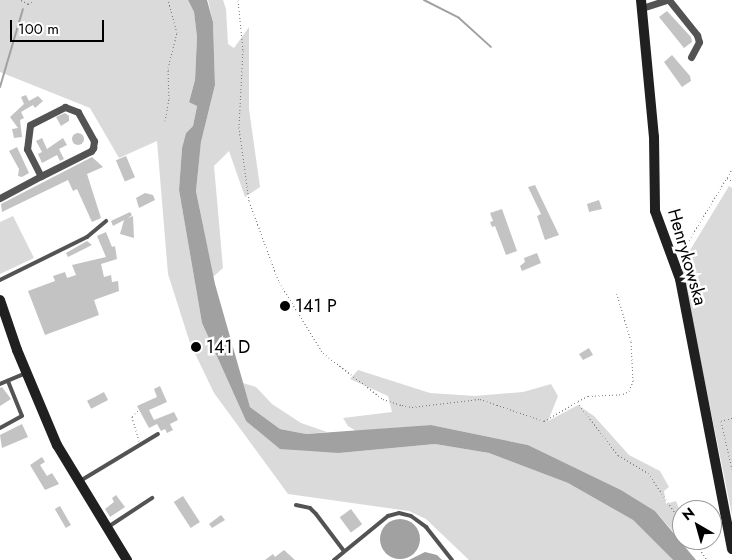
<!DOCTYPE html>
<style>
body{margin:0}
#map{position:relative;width:732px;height:560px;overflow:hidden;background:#fff;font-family:Jost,sans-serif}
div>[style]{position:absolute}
.green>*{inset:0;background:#dadada}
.water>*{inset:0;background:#a1a1a1}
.round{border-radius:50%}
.stream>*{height:2px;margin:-1px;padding:0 1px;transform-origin:1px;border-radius:1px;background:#a1a1a1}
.building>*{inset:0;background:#c3c3c3;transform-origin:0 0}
.path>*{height:1px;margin-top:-0.5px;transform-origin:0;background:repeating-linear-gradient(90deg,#757575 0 1px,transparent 0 3.5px)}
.lane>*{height:4px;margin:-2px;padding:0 2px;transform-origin:2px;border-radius:2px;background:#535353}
.street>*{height:7px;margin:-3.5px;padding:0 3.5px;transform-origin:3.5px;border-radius:3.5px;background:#535353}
.secondary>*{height:10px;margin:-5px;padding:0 5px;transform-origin:5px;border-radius:5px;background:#202020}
.dots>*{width:14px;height:14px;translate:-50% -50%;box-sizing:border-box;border:2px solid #fff;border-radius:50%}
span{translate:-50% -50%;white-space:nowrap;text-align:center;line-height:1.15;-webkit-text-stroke:5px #fff;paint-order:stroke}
.street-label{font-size:18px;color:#000}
.poi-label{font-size:18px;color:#000}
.left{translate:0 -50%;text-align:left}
.north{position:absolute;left:672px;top:500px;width:50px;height:50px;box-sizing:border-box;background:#fff;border:1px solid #999;border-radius:50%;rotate:322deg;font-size:14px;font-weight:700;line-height:20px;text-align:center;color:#000}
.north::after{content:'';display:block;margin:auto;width:18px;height:22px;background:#000;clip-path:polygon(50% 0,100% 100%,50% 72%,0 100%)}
.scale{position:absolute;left:10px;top:20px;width:94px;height:22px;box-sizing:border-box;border:2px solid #000;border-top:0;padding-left:6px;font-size:15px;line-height:18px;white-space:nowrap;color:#000;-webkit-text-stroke:4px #fff;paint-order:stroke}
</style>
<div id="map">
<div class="green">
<div style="clip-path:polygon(0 0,188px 0,194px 12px,197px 37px,195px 80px,189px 101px,197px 105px,193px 126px,186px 133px,182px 148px,179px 190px,202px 323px,246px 421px,339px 453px,435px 444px,489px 453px,568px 483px,633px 520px,673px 560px,469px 560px,426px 519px,409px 511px,288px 494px,214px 393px,190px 343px,168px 274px,157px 141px,119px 158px,90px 108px,0 72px)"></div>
<div style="clip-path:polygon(208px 0,223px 0,226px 9px,228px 44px,234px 48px,249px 27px,249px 109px,260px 187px,245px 197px,229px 151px,214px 166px,223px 268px,213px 277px,196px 190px,201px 142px,215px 85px,213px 22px)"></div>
<div style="clip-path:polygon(729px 186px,732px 188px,732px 515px,681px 265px)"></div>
<div style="clip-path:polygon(13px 216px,34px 258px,0 274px,0 222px)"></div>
<div style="clip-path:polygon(358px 370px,430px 393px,475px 396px,523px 392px,551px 384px,558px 396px,548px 421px,578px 405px,594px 416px,629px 455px,660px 471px,669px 487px,664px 491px,666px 504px,676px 501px,682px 517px,682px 540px,690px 540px,687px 547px,655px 511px,621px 490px,528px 445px,431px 425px,356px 431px,348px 426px,343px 418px,392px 412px,388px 396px,350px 379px)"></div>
<div style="clip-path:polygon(243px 383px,256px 387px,272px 404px,301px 423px,327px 432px,306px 434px,280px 429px,250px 407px)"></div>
</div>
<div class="water">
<div style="clip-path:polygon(188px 0,207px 0,213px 22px,215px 85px,201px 142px,196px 191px,215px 284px,250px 407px,280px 429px,306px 434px,431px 425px,528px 445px,621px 490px,655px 511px,696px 560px,673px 560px,633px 520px,568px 483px,489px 453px,435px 444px,339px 453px,280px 449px,246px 421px,202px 323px,179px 190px,182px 148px,186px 133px,193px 126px,197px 106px,189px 102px,195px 80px,197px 37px,194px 12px)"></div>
<div class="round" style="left:380px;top:519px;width:40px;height:40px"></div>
<div style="clip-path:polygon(425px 552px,437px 555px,442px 560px,409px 560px)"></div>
</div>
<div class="stream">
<div style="left:424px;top:0;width:39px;rotate:27deg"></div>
<div style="left:459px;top:18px;width:43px;rotate:42.2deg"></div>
<div style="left:0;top:87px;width:81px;rotate:-73.6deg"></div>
</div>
<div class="building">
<div style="clip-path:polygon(667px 11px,691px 37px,692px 42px,684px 48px,659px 17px)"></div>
<div style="clip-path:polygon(672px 55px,690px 76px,691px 81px,682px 87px,664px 62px)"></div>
<div style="clip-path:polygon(26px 95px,29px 101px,38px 96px,43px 101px,35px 108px,33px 105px,21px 112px,24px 118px,20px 120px,22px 137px,14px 138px,12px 129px,18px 128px,10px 117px,24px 104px,21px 97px)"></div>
<div style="clip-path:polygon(65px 113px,69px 116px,69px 121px,61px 126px,56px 117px)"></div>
<div class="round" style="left:72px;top:133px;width:12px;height:12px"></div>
<div style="clip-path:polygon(42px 138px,47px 149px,63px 138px,67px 145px,59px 149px,64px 159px,60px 161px,57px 155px,42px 163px,38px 154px,42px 152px,36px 141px)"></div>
<div style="clip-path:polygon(17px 147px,29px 173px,22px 177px,18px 176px,19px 169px,9px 151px)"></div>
<div style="left:126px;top:156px;width:23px;height:11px;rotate:67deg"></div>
<div style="clip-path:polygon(92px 157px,103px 167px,87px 174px,101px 218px,92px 222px,77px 189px,73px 191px,68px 180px,2px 212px,1px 204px)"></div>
<div style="clip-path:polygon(535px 185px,559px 235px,545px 240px,537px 216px,541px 214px,528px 187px)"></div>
<div style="clip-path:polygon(145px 193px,153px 195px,155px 200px,139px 208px,136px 198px)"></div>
<div style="clip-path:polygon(599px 200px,602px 209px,589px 212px,587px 204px)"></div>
<div style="clip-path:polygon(502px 209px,517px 251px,506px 255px,495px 226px,492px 227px,490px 222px,493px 221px,490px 213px)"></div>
<div style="clip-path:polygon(130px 212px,132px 215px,128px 218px,133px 216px,134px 238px,120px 234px,124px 220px,113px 226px,111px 221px)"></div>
<div style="clip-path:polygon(106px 232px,112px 247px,115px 246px,117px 259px,101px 264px,104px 277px,111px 275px,112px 282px,118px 281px,119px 291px,94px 300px,99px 315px,45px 335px,28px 291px,55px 281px,53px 276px,65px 272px,67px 278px,76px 275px,72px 265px,106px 257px,97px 236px)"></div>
<div style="clip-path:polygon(87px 241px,92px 245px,68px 257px,66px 253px)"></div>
<div style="clip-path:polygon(537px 253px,541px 263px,522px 271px,520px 266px,525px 262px,524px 258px)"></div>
<div style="clip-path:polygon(589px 348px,593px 355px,583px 360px,579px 354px)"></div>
<div style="clip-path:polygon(160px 386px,167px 402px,149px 410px,154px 420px,174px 412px,178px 420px,170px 424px,173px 430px,167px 433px,165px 429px,161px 431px,157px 424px,149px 428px,137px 406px,157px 397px,154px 389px)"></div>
<div style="clip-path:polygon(2px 387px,11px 399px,0 406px,0 388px)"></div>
<div style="left:104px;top:392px;width:9px;height:19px;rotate:63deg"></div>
<div style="clip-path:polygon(22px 424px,28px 437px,2px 448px,0 435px)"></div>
<div style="clip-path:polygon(42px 457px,45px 462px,40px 465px,47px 476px,52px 473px,59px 484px,45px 490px,30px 465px)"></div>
<div style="clip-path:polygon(116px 495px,125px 507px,110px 517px,105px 509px,114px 502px,112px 498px)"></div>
<div style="left:183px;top:496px;width:31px;height:11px;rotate:57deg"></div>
<div style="left:60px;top:506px;width:22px;height:6px;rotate:60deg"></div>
<div style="left:351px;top:509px;width:19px;height:14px;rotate:54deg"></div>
<div style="clip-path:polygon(221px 515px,225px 520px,212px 528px,209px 524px)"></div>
<div style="clip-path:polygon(284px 550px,295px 560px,265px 560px,273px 554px,275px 557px)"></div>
</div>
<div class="path">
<div style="left:21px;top:0;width:8px;rotate:30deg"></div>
<div style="left:28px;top:4px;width:7px;rotate:-34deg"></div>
<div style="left:238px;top:0;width:50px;rotate:84.3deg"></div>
<div style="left:243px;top:50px;width:77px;rotate:93deg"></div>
<div style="left:239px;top:127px;width:75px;rotate:82.3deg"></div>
<div style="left:249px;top:201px;width:86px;rotate:69.7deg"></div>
<div style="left:279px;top:282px;width:84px;rotate:58.2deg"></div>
<div style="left:323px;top:353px;width:76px;rotate:37.5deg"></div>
<div style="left:383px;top:399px;width:20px;rotate:18deg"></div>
<div style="left:402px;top:405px;width:10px;rotate:11deg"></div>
<div style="left:412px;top:407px;width:68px;rotate:-6.7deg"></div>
<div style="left:480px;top:399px;width:68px;rotate:19deg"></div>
<div style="left:544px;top:421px;width:38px;rotate:-30deg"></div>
<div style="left:577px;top:402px;width:67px;rotate:52.3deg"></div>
<div style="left:618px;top:455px;width:35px;rotate:31deg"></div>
<div style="left:648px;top:473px;width:60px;rotate:55.8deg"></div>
<div style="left:165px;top:121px;width:22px;rotate:-80deg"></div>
<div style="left:169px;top:99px;width:31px;rotate:-92deg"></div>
<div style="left:168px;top:68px;width:36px;rotate:-76deg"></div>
<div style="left:177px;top:33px;width:34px;rotate:-105deg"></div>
<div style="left:727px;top:178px;width:6px;rotate:31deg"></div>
<div style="left:680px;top:255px;width:100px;rotate:-58.8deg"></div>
<div style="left:578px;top:401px;width:11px;rotate:-27deg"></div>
<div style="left:588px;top:396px;width:35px;rotate:-3deg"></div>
<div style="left:623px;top:394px;width:7px;rotate:-27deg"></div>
<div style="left:629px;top:391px;width:11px;rotate:-68deg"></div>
<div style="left:633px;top:381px;width:40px;rotate:-92.9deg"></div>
<div style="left:631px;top:341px;width:52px;rotate:-106.7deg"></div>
<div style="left:732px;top:418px;width:11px;rotate:165deg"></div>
<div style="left:721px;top:421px;width:49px;rotate:77.1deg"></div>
<div style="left:139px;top:441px;width:26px;rotate:-106deg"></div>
<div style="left:132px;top:416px;width:9px;rotate:-41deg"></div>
<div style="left:694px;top:540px;width:24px;rotate:57deg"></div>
</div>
<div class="lane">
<div style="left:0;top:280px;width:97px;rotate:-26.3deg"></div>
<div style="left:87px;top:237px;width:25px;rotate:-40deg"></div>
<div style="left:0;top:384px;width:28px;rotate:-23deg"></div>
<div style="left:0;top:428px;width:25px;rotate:-29deg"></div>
<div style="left:22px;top:416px;width:38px;rotate:-112deg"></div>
<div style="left:80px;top:481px;width:91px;rotate:-31.1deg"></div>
<div style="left:296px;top:505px;width:14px;rotate:12deg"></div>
<div style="left:310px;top:508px;width:8px;rotate:45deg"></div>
<div style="left:316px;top:514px;width:46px;rotate:52.9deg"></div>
<div style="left:108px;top:527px;width:53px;rotate:-33.4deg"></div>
<div style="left:334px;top:560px;width:70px;rotate:-39.2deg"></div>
<div style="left:388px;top:516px;width:11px;rotate:-15deg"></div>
<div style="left:399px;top:513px;width:12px;rotate:14deg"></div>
<div style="left:411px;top:516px;width:19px;rotate:36deg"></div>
<div style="left:426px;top:527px;width:42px;rotate:51.8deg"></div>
</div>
<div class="street">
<div style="left:669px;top:0;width:45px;rotate:51.3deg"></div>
<div style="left:697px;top:35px;width:7px;rotate:74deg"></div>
<div style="left:699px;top:42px;width:17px;rotate:118deg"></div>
<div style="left:642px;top:8px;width:26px;rotate:-18deg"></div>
<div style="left:0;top:198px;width:47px;rotate:-28.2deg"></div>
<div style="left:41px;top:176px;width:56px;rotate:-26.6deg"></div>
<div style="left:91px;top:151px;width:4px;rotate:-56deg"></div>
<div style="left:93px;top:148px;width:7px;rotate:-82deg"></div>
<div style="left:94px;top:141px;width:33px;rotate:-119deg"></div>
<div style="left:78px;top:112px;width:14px;rotate:-159deg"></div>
<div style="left:65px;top:107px;width:39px;rotate:153deg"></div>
<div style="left:30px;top:125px;width:24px;rotate:97deg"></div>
<div style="left:27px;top:149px;width:30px;rotate:63deg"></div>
</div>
<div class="secondary">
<div style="left:641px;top:0;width:138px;rotate:84.6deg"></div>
<div style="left:654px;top:137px;width:74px;rotate:89.2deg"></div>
<div style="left:655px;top:211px;width:72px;rotate:69.8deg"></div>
<div style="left:680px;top:279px;width:275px;rotate:79.1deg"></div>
<div style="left:0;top:300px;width:53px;rotate:71.2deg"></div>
<div style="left:17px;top:350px;width:103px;rotate:67.2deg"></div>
<div style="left:57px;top:445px;width:135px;rotate:58.7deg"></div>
</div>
<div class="dots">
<div style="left:285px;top:306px;background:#000"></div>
<div style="left:196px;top:347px;background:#000"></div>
</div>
<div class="street-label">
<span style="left:687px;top:257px;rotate:74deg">Henrykowska</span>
</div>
<div class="poi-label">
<span class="left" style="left:295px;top:306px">141 P</span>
<span class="left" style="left:206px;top:347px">141 D</span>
</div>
<div class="north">N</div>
<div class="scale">100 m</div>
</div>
